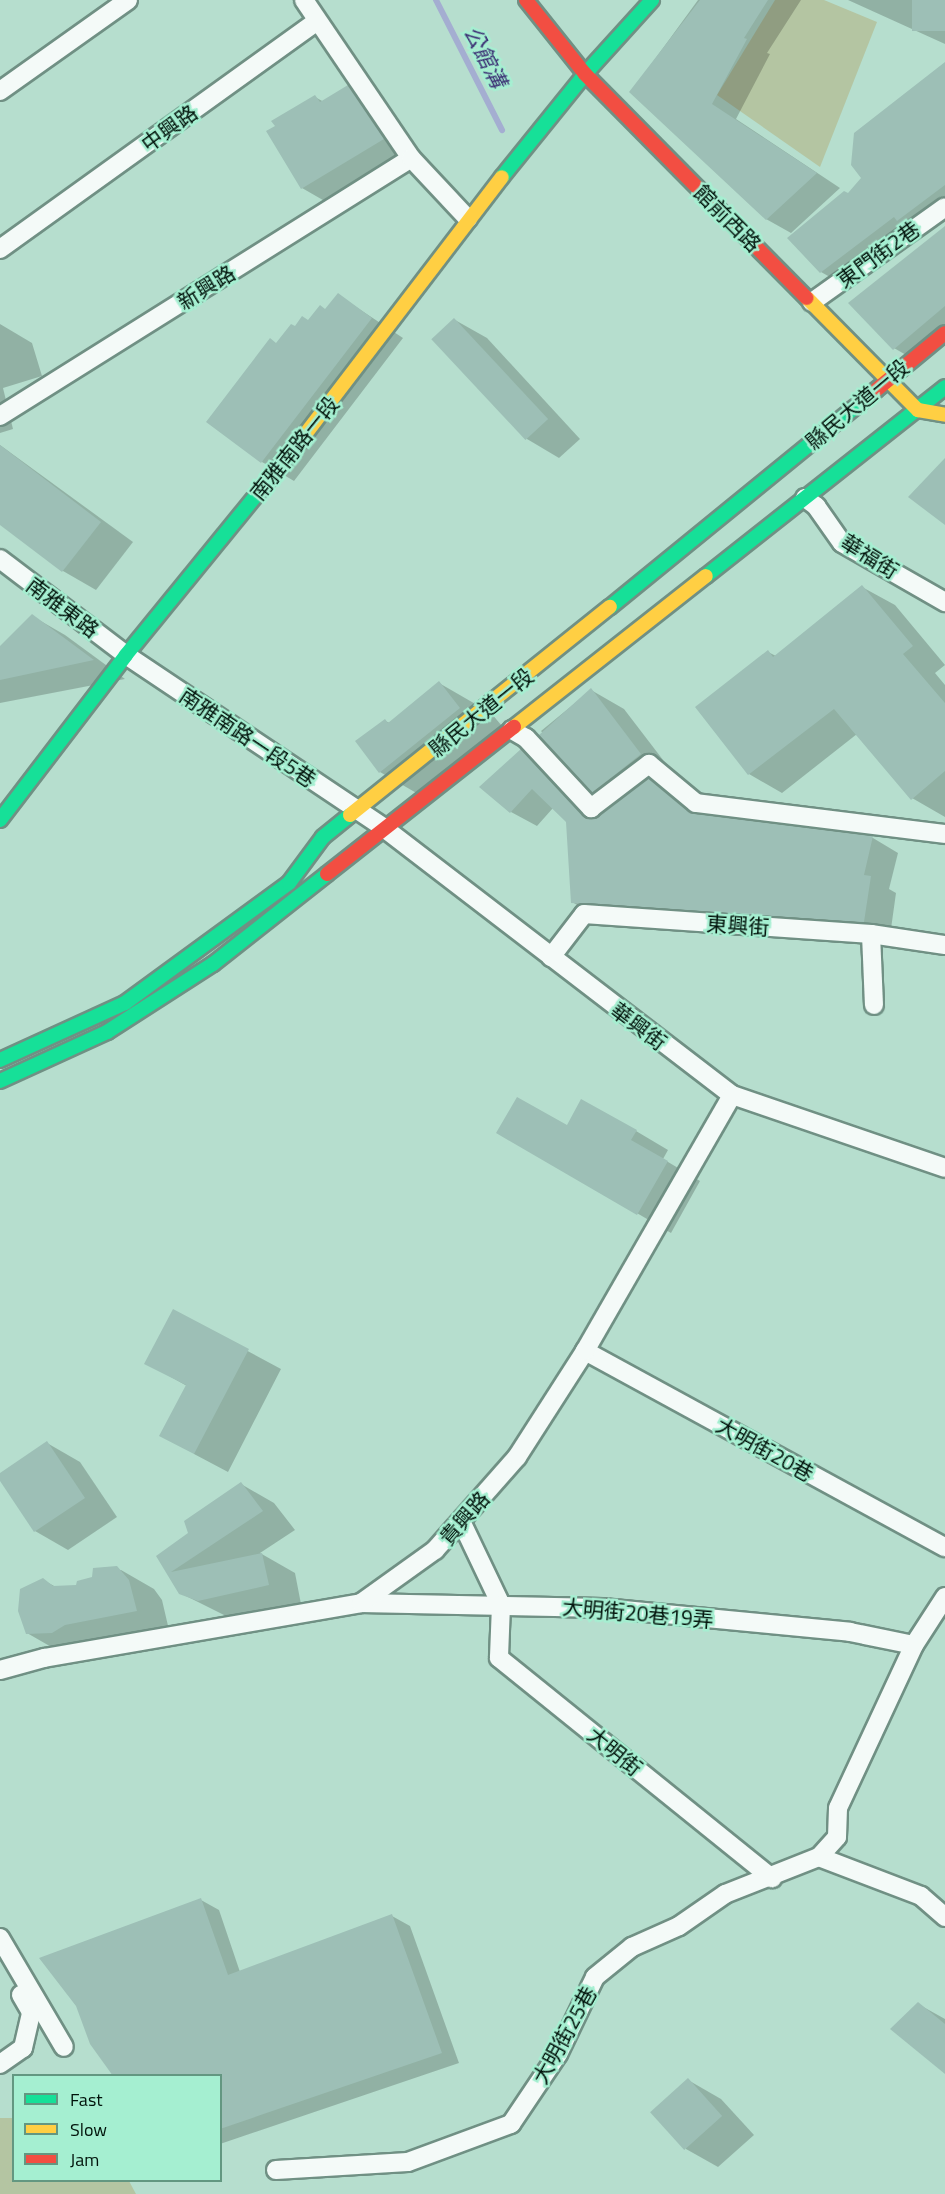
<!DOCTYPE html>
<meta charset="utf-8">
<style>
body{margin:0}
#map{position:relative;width:945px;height:2194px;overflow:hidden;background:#b6dece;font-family:"Titillium Web","Noto Sans TC",sans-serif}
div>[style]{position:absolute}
.green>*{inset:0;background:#b4c5a2}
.shadow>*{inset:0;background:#0003}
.stream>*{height:6px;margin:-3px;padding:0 3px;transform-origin:3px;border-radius:3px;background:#a4aed1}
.building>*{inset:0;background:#9dbfb6;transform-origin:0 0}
.roads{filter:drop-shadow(2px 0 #709084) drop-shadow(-2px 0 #709084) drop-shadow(0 2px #709084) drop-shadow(0 -2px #709084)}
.street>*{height:18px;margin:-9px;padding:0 9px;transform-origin:9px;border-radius:9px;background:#f4faf8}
.fast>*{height:14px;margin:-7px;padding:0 7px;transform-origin:7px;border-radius:7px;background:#16e098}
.slow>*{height:14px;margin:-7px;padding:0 7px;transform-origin:7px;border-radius:7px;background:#ffcf43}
.jam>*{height:14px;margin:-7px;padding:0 7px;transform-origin:7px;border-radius:7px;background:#f24e42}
span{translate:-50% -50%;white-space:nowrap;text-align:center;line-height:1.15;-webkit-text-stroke:5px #a5efd1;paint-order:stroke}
.street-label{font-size:21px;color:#00120a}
.water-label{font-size:22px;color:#3d3275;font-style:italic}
.legend{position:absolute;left:12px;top:2074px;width:210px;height:108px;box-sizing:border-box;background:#a5efd1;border:2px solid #639781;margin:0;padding:8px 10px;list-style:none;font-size:18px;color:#00120a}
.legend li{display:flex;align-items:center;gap:12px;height:30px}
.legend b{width:30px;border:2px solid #639781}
</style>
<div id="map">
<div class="green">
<div style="clip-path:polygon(775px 0,824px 0,877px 22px,820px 167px,717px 95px)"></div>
<div style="clip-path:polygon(0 2118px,13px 2118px,14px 2180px,129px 2181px,136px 2194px,0 2194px)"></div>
</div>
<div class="shadow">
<div style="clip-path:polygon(698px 0,801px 0,767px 53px,770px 54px,736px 119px,840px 188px,791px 233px,766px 219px,631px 92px)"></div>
<div style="clip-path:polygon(848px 0,945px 0,945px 28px,937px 28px,945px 31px,945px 44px)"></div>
<div style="clip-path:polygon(945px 64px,945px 216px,846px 286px,821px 272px,863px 178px)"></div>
<div style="clip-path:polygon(348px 87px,381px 106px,416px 158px,335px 207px,302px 188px,315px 97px,324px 102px)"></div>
<div style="clip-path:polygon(945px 228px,945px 340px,918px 362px,894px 348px)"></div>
<div style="clip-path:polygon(338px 295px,403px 338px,294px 481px,262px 462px,277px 344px,295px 328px,326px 311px)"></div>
<div style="clip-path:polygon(455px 320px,487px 338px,580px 439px,559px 458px,527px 439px)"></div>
<div style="clip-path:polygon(0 324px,32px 343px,42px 376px,3px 388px,13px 429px,0 433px)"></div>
<div style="clip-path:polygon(0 445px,133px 542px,96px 590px,63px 571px,0 523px)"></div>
<div style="clip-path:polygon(862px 587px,895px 605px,945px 665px,935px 673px,945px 685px,945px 817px,912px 798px,857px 734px,782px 793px,749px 774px,697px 707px,768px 652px,776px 656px)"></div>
<div style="clip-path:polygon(32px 616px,65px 635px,125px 679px,0 703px,0 648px)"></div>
<div style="clip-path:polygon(439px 683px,491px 713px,512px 738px,432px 802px,380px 772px,385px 721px,390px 723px)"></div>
<div style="clip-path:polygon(591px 690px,624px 709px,673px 773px,658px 785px,702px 817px,873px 838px,898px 853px,889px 889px,896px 893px,890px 936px,598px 917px,572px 902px,567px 821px,553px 808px,537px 826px,511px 812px,521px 751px,547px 766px,598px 819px,616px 805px,593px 792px,541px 731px)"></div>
<div style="clip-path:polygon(567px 1127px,636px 1131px,668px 1150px,663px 1159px,700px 1181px,671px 1233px,498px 1132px)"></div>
<div style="clip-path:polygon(173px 1311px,281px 1369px,228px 1472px,194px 1454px,187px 1386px,146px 1363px)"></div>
<div style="clip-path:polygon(47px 1443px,80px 1462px,117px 1517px,68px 1550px,35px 1531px,0 1479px,0 1474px)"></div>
<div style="clip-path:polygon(241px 1484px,274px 1503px,295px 1530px,260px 1553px,295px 1573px,301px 1604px,232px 1619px,180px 1593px,158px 1557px,190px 1534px)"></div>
<div style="clip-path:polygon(94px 1569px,121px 1570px,154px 1589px,162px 1600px,169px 1630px,60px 1652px,27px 1633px,43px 1580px,56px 1587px,77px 1587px,93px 1578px)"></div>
<div style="clip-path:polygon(201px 1900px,219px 1910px,240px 1972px,392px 1916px,410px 1926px,459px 2063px,220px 2144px,220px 2076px)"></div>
<div style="clip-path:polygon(918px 2004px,945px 2019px,945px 2073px)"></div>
<div style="clip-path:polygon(688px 2080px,721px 2099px,754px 2135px,718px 2167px,686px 2149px)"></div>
</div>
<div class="stream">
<div style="left:436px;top:0;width:146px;rotate:63.1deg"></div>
</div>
<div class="building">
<div style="clip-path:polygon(700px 0,768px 0,744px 38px,747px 39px,712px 104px,817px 173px,766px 220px,629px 92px)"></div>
<div style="left:912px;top:0;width:33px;height:31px"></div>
<div style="clip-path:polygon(945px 62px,945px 185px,897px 221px,894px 217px,820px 273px,787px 238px,844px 191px,848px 193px,861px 178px,851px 165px,854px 133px)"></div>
<div style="clip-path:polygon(348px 85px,384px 139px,301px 189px,266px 131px,275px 126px,271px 121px,315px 95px,320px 102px)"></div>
<div style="clip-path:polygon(945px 226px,945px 306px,893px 350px,848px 303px)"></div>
<div style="clip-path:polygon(338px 293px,372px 318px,261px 463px,206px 422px,270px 338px,276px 343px,291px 324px,295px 326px,302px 316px,308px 320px,320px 305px,325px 309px)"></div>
<div style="left:454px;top:318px;width:138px;height:31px;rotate:47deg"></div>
<div style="clip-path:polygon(0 445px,101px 522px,62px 572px,0 525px)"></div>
<div style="clip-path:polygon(945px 458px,945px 525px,908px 497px)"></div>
<div style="clip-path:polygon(862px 585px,913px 646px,903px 654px,945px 703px,945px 771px,911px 800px,834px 709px,748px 775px,695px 707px,768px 650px,773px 657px)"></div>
<div style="clip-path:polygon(32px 614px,94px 660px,0 680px,0 646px)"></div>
<div style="clip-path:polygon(439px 681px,460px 708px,379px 773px,355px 741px,385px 719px,388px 723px)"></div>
<div style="clip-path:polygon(591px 688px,641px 754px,592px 793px,539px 735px)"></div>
<div style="clip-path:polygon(521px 749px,588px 819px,598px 817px,649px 778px,695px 814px,873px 836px,864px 875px,871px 876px,864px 922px,571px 903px,566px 822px,532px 789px,510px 813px,479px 787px)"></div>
<div style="clip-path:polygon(517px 1097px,567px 1125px,581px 1099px,637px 1130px,631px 1140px,668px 1161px,637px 1215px,496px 1133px)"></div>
<div style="clip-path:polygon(173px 1309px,249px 1349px,194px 1454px,159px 1436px,186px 1385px,144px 1364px)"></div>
<div style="clip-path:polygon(47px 1441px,85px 1498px,34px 1532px,0 1481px,0 1473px)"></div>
<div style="clip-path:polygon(241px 1482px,263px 1511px,171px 1572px,262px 1553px,269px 1585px,198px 1601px,179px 1594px,156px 1556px,188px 1533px,184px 1521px)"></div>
<div style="clip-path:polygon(117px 1566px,129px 1580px,137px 1611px,65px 1625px,52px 1633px,26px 1634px,18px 1611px,20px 1589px,43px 1578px,53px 1586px,76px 1585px,77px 1581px,92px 1577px,93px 1568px)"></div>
<div style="clip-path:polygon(201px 1898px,228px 1975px,392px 1914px,442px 2053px,220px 2129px,220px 2076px,113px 2076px,90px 2044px,76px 2006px,39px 1958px)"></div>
<div style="clip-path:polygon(918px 2002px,945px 2024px,945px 2074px,890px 2029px)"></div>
<div style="left:688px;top:2078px;width:51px;height:51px;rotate:48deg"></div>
</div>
<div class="roads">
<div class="street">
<div style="left:304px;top:0;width:191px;rotate:55.9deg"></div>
<div style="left:0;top:91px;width:157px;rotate:-35.4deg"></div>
<div style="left:0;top:249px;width:390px;rotate:-35.7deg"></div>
<div style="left:812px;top:302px;width:163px;rotate:-35.5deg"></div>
<div style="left:0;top:416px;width:485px;rotate:-32.1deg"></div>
<div style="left:411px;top:158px;width:83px;rotate:46.9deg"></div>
<div style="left:805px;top:498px;width:14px;rotate:36deg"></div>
<div style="left:816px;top:506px;width:45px;rotate:54.9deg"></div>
<div style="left:842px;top:543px;width:119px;rotate:29.8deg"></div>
<div style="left:0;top:559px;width:158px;rotate:37.3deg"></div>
<div style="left:126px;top:655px;width:311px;rotate:33.8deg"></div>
<div style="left:384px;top:828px;width:439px;rotate:37.5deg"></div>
<div style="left:732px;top:1095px;width:225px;rotate:18.9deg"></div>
<div style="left:512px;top:730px;width:16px;rotate:30deg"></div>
<div style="left:526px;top:738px;width:96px;rotate:47.1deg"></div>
<div style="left:591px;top:808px;width:73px;rotate:-37.2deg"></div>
<div style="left:649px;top:764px;width:61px;rotate:39.7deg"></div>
<div style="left:696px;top:803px;width:251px;rotate:7.1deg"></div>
<div style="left:871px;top:934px;width:71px;rotate:87.6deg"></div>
<div style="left:551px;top:957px;width:54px;rotate:-52.5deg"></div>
<div style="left:584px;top:914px;width:288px;rotate:4deg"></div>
<div style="left:871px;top:934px;width:75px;rotate:8.5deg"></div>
<div style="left:585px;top:1351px;width:410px;rotate:28.6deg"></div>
<div style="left:461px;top:1521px;width:93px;rotate:64.5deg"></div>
<div style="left:501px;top:1605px;width:53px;rotate:92.2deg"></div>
<div style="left:499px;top:1658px;width:351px;rotate:38.9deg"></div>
<div style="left:361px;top:1603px;width:242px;rotate:1.2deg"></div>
<div style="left:603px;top:1608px;width:248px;rotate:5.5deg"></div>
<div style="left:850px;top:1632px;width:65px;rotate:11.5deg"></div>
<div style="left:0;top:1670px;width:46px;rotate:-15.3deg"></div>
<div style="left:44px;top:1658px;width:322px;rotate:-9.8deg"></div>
<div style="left:361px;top:1603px;width:91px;rotate:-35.6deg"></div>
<div style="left:435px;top:1550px;width:124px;rotate:-48.6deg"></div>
<div style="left:517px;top:1457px;width:126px;rotate:-57.3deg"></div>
<div style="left:585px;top:1351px;width:295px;rotate:-60.1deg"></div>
<div style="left:819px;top:1857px;width:109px;rotate:20.9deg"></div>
<div style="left:921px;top:1896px;width:32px;rotate:41deg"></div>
<div style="left:0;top:1938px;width:126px;rotate:59.6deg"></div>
<div style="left:0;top:2064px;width:28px;rotate:-35deg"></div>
<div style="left:23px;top:2048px;width:37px;rotate:-77deg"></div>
<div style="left:31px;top:2012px;width:20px;rotate:-120deg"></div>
<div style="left:276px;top:2170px;width:132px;rotate:-3.5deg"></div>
<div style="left:408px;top:2162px;width:110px;rotate:-20.3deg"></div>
<div style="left:511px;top:2124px;width:84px;rotate:-56.1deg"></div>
<div style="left:558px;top:2054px;width:85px;rotate:-64.3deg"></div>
<div style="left:595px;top:1977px;width:48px;rotate:-39deg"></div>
<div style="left:632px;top:1947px;width:51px;rotate:-24.1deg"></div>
<div style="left:679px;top:1926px;width:56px;rotate:-34.8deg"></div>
<div style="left:725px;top:1894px;width:101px;rotate:-21.5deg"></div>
<div style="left:819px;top:1857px;width:27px;rotate:-48deg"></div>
<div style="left:837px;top:1837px;width:29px;rotate:-88deg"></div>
<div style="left:838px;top:1808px;width:180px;rotate:-65deg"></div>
<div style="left:914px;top:1645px;width:57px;rotate:-57.1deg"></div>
</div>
<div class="fast">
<div style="left:502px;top:177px;width:132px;rotate:-51.1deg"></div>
<div style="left:585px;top:74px;width:100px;rotate:-47.8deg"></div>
<div style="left:706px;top:576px;width:305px;rotate:-38.3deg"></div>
<div style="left:610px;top:607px;width:343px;rotate:-39.2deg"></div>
<div style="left:0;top:820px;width:208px;rotate:-52.6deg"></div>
<div style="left:126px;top:655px;width:266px;rotate:-50.8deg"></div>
<div style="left:0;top:1060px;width:137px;rotate:-24.5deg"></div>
<div style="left:125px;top:1003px;width:203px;rotate:-36.2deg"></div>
<div style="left:289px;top:883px;width:57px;rotate:-53.5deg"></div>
<div style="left:323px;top:837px;width:35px;rotate:-39deg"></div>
<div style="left:0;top:1081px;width:118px;rotate:-24.6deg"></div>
<div style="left:107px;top:1032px;width:126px;rotate:-32.7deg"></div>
<div style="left:213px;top:964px;width:145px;rotate:-38.3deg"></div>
</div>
<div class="slow">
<div style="left:807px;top:298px;width:158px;rotate:45.3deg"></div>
<div style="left:918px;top:410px;width:27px;rotate:10deg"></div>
<div style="left:294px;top:449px;width:342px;rotate:-52.6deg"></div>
<div style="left:514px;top:727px;width:244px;rotate:-38.2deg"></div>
<div style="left:350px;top:815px;width:333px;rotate:-38.7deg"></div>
</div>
<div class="jam">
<div style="left:526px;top:0;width:95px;rotate:51.4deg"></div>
<div style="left:585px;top:74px;width:315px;rotate:45.3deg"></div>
<div style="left:876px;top:390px;width:89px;rotate:-39.6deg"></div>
<div style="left:327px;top:874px;width:238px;rotate:-38.2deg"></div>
</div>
</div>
<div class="street-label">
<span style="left:169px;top:128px;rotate:-36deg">中興路</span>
<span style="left:728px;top:218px;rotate:45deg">館前西路</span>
<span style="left:878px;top:254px;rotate:-36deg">東門街2巷</span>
<span style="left:206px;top:287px;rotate:-32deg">新興路</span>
<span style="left:857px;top:404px;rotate:-40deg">縣民大道一段</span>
<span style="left:294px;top:448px;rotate:-51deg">南雅南路一段</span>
<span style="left:870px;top:556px;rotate:32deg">華福街</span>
<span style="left:63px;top:607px;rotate:37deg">南雅東路</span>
<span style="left:481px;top:712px;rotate:-39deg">縣民大道一段</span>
<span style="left:248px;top:737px;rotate:34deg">南雅南路一段5巷</span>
<span style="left:738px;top:925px;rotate:4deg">東興街</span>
<span style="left:639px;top:1026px;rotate:37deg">華興街</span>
<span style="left:765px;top:1449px;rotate:29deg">大明街20巷</span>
<span style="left:464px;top:1518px;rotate:-49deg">貴興路</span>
<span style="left:638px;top:1613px;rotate:5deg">大明街20巷19弄</span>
<span style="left:615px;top:1751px;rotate:39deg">大明街</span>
<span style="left:564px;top:2035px;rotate:-61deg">大明街25巷</span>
</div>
<div class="water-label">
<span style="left:485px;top:57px;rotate:63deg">公館溝</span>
</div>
<ul class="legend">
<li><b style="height:8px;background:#16e098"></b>Fast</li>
<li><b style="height:8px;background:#ffcf43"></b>Slow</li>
<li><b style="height:8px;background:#f24e42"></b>Jam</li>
</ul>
</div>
